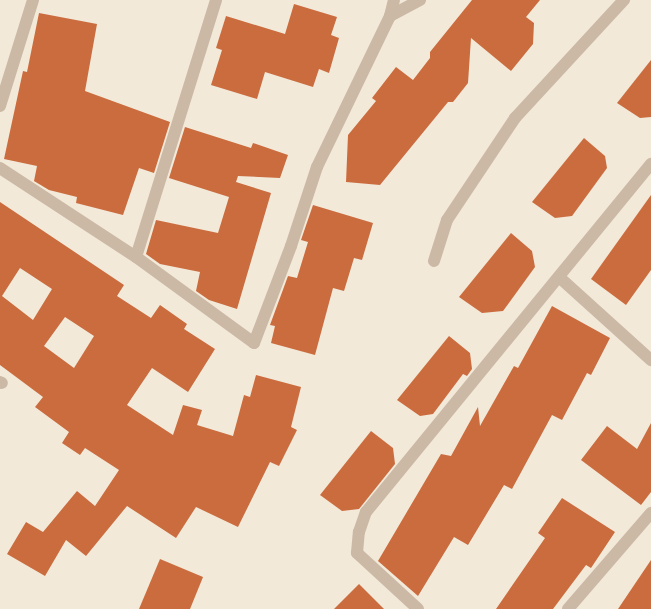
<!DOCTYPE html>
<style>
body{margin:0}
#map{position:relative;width:651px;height:609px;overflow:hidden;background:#f2e9d9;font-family:"Golos Text",sans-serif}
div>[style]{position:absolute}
.building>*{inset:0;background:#cb6c3f}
.minor>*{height:12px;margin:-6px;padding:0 6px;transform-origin:6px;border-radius:6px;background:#cbb9a5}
span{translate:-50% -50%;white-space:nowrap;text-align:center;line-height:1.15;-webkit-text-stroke:4px #faf2e6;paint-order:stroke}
</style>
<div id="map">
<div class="building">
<div style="clip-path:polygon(472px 0,540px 0,526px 17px,534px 23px,533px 44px,511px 71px,471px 38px,468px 83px,453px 102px,448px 102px,380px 185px,346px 182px,348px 135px,376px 101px,372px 98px,396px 67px,413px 80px,430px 58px,430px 52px)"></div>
<div style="clip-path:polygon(294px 4px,337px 17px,331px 35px,339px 38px,329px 73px,319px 69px,313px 87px,265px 72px,257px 99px,211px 85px,222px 50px,216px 48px,226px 16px,285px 34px)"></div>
<div style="clip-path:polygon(39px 13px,97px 24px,85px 91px,170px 122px,154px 173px,139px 168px,123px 215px,76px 203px,77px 197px,49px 190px,34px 181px,37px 166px,4px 159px,23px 71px,27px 72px)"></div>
<div style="clip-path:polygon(651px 60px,651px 117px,640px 118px,617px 103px)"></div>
<div style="clip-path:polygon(185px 127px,251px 148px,253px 143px,288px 155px,280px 178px,238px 176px,236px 182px,271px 193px,237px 309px,209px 300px,196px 291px,200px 272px,160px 264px,146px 254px,156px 220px,218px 233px,229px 197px,169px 178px)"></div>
<div style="clip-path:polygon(584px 138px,605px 156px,607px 168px,572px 216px,555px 218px,532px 202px)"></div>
<div style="clip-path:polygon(651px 195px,651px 270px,626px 305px,591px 279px)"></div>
<div style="clip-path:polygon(evenodd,0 202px,124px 285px,117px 296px,151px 318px,160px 305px,187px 324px,184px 329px,215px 349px,188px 392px,152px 368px,127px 405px,173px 435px,183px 405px,202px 410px,197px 425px,233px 436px,244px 395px,250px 397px,256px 375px,301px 387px,291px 427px,297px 430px,279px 466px,270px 462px,238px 527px,196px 507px,176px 538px,127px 506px,86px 556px,66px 540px,45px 576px,7px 554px,26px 522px,43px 532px,77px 491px,95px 506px,119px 470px,85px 448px,80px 455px,62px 443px,69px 432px,35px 407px,43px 397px,0 365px,0 202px,20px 268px,52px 289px,33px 320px,2px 296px,20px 268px,0 202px,65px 317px,94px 336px,74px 368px,44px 346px,65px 317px)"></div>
<div style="clip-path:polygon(313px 205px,373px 223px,362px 260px,354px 258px,344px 291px,333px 288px,315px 355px,271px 343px,275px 326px,270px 325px,288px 276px,297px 278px,308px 242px,301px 240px)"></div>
<div style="clip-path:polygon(511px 233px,532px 251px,535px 267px,503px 311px,482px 313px,459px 297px)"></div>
<div style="clip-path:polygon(552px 306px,610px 338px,591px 375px,587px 373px,562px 420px,552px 415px,512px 489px,504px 485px,468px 545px,454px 537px,418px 596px,378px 561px,441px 454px,451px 456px,478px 407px,480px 426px,514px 366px,518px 368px)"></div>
<div style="clip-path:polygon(449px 336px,470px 353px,472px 369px,467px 376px,463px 374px,433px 414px,420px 416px,397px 400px)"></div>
<div style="clip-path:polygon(651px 423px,651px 492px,641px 505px,581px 460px,607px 426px,637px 449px)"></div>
<div style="clip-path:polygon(371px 431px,393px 448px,395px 464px,359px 509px,342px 511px,320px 495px)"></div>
<div style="clip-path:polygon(562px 498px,615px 532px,591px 568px,586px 565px,553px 609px,496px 609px,545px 538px,538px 533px)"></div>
<div style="clip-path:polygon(160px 559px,203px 577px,190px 609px,139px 609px)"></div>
<div style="clip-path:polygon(651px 560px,651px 609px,618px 609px)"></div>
<div style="clip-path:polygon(359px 584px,384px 609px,334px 609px)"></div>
</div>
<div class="minor">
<div style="left:390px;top:16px;width:34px;rotate:-28deg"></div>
<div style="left:0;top:106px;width:111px;rotate:-72.7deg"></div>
<div style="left:0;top:168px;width:163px;rotate:33.2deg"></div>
<div style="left:136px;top:257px;width:146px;rotate:36.1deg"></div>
<div style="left:254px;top:343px;width:104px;rotate:-69.1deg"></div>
<div style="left:291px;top:246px;width:83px;rotate:-71.8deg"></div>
<div style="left:317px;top:167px;width:168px;rotate:-64.2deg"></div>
<div style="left:390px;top:16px;width:16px;rotate:-76deg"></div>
<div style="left:136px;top:257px;width:269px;rotate:-72.7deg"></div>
<div style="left:434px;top:261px;width:43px;rotate:-72.4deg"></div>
<div style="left:447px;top:220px;width:123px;rotate:-56.3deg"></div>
<div style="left:515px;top:118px;width:161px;rotate:-47.3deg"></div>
<div style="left:559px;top:277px;width:124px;rotate:42.1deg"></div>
<div style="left:0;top:382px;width:2px;rotate:27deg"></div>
<div style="left:418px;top:609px;width:83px;rotate:-137.4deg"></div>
<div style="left:357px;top:553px;width:21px;rotate:-85deg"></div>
<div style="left:359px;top:532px;width:21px;rotate:-71deg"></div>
<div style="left:366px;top:512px;width:450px;rotate:-50.7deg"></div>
<div style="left:568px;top:609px;width:127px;rotate:-49.2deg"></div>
</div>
</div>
